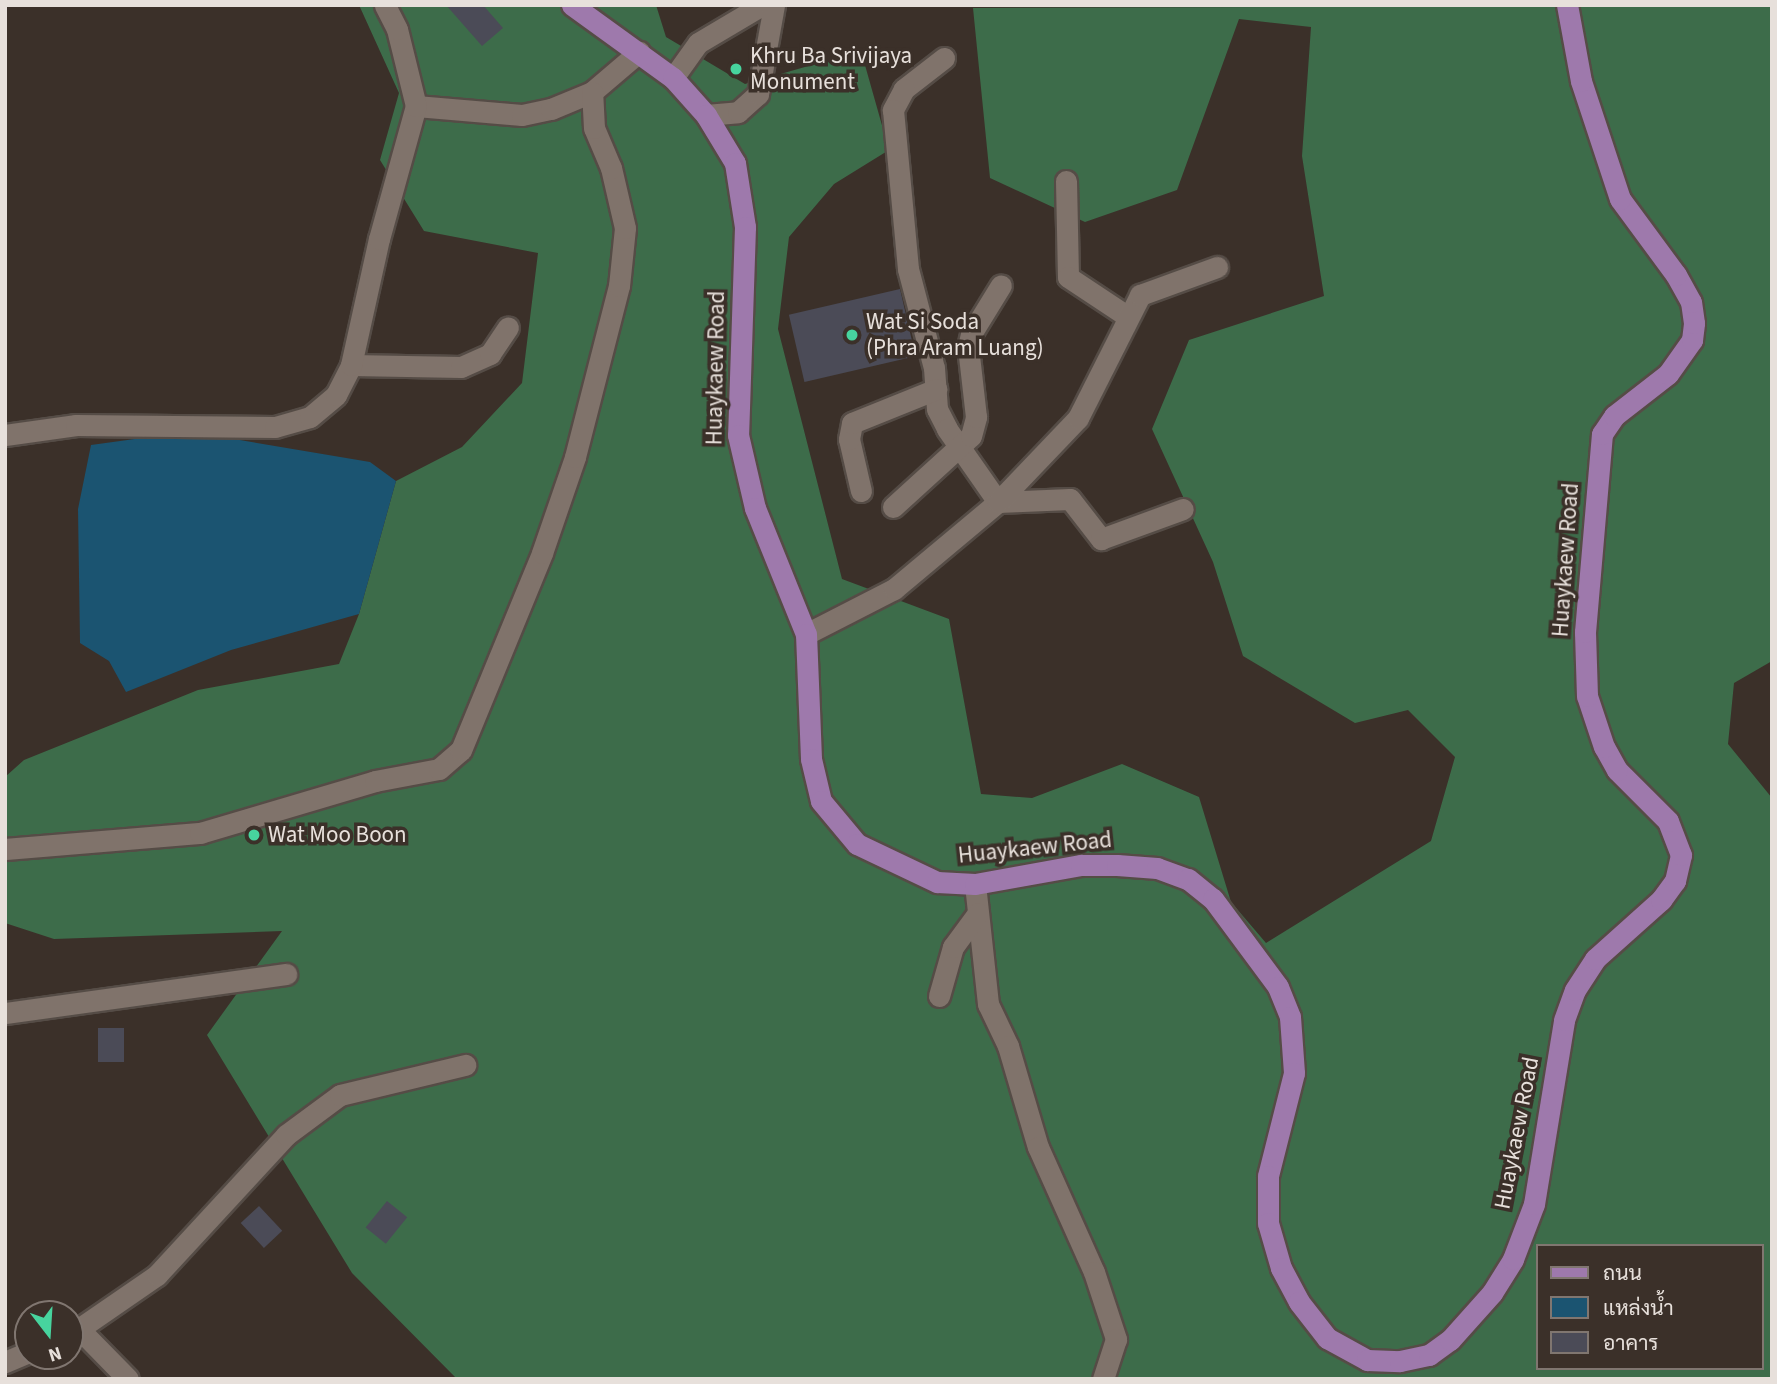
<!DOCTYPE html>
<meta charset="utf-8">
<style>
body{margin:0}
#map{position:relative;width:1777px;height:1384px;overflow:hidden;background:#3b3029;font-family:"Source Sans 3",Sarabun,sans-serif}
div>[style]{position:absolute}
.forest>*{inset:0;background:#3d6c4a}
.water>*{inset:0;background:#1b5471}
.building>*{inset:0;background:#4b4b57;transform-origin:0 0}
.roads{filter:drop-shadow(2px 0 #554c46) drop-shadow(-2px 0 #554c46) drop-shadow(0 2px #554c46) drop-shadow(0 -2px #554c46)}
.minor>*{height:21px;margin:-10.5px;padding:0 10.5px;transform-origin:10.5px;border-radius:10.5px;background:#80736b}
.major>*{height:21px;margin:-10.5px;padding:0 10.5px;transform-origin:10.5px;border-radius:10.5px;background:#9e79ac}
.dots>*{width:19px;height:19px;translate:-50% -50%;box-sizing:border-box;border:4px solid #3b3029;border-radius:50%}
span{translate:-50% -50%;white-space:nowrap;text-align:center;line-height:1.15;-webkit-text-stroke:7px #3b3029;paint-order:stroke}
.poi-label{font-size:23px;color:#e7e0db}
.left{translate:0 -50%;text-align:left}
.street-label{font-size:23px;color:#e7e0db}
.frame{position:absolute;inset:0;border:7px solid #e7e0db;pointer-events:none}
.legend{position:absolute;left:1536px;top:1244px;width:228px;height:126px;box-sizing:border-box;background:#3b3029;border:2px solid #807670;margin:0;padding:9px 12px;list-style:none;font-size:21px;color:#e7e0db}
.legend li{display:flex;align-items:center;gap:14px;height:35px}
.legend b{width:35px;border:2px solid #807670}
.north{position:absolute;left:14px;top:1300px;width:70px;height:70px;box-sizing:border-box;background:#3b3029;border:2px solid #807670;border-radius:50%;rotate:163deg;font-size:19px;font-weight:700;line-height:28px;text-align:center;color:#e7e0db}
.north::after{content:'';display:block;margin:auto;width:24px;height:32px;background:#47d49e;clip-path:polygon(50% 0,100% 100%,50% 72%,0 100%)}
</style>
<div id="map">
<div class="forest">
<div style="clip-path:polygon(evenodd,359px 5px,656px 5px,666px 37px,745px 84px,861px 51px,889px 150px,834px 184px,789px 237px,778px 329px,842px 579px,949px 619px,981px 794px,1032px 798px,1122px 764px,1199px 797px,1231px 902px,1266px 943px,1431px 841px,1455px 757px,1408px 710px,1355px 723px,1243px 656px,1213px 562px,1152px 429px,1189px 340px,1324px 296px,1302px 156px,1311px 27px,1239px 19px,1177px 190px,1085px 222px,990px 178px,973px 8px,1772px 5px,1772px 661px,1734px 683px,1728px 744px,1772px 798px,1772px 1379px,457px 1379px,352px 1273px,207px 1035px,282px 931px,54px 939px,5px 923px,5px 777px,24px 760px,198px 690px,339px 664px,359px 614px,396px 481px,462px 447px,522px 383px,538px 253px,424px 231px,380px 160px,399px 93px,359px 5px,1537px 1246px,1761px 1246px,1761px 1368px,1537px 1368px,1537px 1246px)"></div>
</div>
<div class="water">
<div style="clip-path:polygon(142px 438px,228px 438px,370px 462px,396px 481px,359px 614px,231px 650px,126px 692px,109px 661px,80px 643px,78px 509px,91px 445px)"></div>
</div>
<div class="building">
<div style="clip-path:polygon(446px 5px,483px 5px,503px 28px,482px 46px)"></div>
<div style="left:900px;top:289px;width:69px;height:114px;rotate:77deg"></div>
<div style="left:98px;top:1028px;width:26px;height:34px"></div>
<div style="left:387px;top:1201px;width:26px;height:34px;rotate:39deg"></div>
<div style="left:259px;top:1206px;width:34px;height:25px;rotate:47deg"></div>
</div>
<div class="roads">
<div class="minor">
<div style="left:944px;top:58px;width:51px;rotate:142.2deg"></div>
<div style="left:904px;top:89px;width:24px;rotate:118deg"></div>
<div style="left:893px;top:110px;width:160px;rotate:84.6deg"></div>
<div style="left:908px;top:269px;width:102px;rotate:75.3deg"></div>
<div style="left:934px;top:368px;width:41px;rotate:85.8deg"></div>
<div style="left:937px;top:409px;width:22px;rotate:63deg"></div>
<div style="left:947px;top:429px;width:89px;rotate:55.1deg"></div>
<div style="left:998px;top:502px;width:72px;rotate:-2.4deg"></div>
<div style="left:1070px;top:499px;width:51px;rotate:52.2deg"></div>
<div style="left:1101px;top:539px;width:87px;rotate:-20.1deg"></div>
<div style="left:673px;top:78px;width:43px;rotate:-54.5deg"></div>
<div style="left:698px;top:43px;width:74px;rotate:-30.7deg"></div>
<div style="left:416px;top:106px;width:106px;rotate:4.9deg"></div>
<div style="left:522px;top:115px;width:30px;rotate:-12deg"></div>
<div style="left:551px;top:109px;width:44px;rotate:-22.5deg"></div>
<div style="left:592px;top:92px;width:62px;rotate:-40.4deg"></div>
<div style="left:706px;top:115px;width:32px;rotate:-5deg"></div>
<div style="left:738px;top:112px;width:27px;rotate:-42deg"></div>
<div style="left:758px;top:94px;width:90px;rotate:-79.8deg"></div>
<div style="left:1066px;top:181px;width:96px;rotate:88.8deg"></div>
<div style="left:1068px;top:277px;width:71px;rotate:33.5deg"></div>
<div style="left:351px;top:365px;width:110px;rotate:1deg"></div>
<div style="left:461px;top:367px;width:32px;rotate:-24deg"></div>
<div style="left:490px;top:354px;width:32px;rotate:-56deg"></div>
<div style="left:5px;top:435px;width:72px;rotate:-8deg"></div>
<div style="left:76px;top:425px;width:199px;rotate:0.6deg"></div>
<div style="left:275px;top:427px;width:36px;rotate:-16deg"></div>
<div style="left:310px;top:417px;width:34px;rotate:-40deg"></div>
<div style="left:336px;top:395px;width:34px;rotate:-63deg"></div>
<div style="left:351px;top:365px;width:129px;rotate:-77.5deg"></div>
<div style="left:379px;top:239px;width:138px;rotate:-74.5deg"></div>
<div style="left:416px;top:106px;width:79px;rotate:-103.9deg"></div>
<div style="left:397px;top:29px;width:27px;rotate:-117deg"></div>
<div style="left:861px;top:491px;width:53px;rotate:-103deg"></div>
<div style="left:849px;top:439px;width:16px;rotate:-79deg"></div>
<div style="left:852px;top:423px;width:91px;rotate:-22deg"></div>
<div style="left:893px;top:507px;width:105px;rotate:-42.3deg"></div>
<div style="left:971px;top:436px;width:20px;rotate:-75deg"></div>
<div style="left:976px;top:417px;width:70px;rotate:-96.5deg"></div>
<div style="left:968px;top:347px;width:13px;rotate:-77deg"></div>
<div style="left:971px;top:334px;width:57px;rotate:-58.5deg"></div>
<div style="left:806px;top:634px;width:99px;rotate:-27.1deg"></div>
<div style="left:894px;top:589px;width:136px;rotate:-39.9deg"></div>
<div style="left:998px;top:502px;width:116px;rotate:-46.4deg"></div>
<div style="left:1078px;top:418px;width:138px;rotate:-63.2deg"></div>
<div style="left:1140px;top:295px;width:82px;rotate:-20deg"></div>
<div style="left:5px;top:849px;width:196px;rotate:-4.7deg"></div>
<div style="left:200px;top:833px;width:183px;rotate:-16.5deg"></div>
<div style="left:375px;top:781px;width:65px;rotate:-10.6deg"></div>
<div style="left:439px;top:769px;width:29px;rotate:-41deg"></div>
<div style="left:461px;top:750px;width:213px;rotate:-67.6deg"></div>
<div style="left:542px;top:553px;width:102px;rotate:-71deg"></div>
<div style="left:575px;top:457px;width:177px;rotate:-75.6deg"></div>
<div style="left:619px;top:286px;width:58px;rotate:-84.1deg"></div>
<div style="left:625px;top:228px;width:62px;rotate:-103.1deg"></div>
<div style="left:611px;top:168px;width:43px;rotate:-113deg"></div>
<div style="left:594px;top:128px;width:36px;rotate:-93deg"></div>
<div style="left:975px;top:884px;width:121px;rotate:83.8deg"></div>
<div style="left:988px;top:1004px;width:47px;rotate:64.5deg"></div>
<div style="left:1008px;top:1046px;width:105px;rotate:73.5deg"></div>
<div style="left:1038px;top:1147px;width:137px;rotate:65.9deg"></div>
<div style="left:1094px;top:1272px;width:71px;rotate:71.8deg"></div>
<div style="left:1116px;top:1339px;width:42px;rotate:108deg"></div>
<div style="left:939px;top:996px;width:51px;rotate:-74.1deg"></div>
<div style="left:953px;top:947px;width:42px;rotate:-53.7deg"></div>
<div style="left:5px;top:1013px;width:284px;rotate:-7.9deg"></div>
<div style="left:81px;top:1331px;width:67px;rotate:45.6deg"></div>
<div style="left:70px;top:1335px;width:106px;rotate:-34.6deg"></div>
<div style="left:157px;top:1275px;width:190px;rotate:-47.3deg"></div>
<div style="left:286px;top:1135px;width:67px;rotate:-36.5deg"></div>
<div style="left:340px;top:1095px;width:129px;rotate:-13.5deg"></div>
<div style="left:5px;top:1362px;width:25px;rotate:-23deg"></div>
</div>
<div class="major">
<div style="left:572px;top:5px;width:125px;rotate:35.9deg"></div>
<div style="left:673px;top:78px;width:50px;rotate:48.3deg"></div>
<div style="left:706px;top:115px;width:56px;rotate:58.9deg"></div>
<div style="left:735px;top:163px;width:65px;rotate:81.1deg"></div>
<div style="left:745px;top:227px;width:208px;rotate:91.9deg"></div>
<div style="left:738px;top:435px;width:75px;rotate:76.9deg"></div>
<div style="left:755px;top:508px;width:136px;rotate:68deg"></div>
<div style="left:806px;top:634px;width:125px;rotate:87.7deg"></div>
<div style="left:811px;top:759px;width:43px;rotate:76.6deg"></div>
<div style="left:821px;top:801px;width:56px;rotate:50.1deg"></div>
<div style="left:857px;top:844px;width:89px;rotate:25.4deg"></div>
<div style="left:937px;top:882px;width:38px;rotate:3deg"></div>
<div style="left:975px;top:884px;width:108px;rotate:-10.2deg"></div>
<div style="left:1081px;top:865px;width:36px"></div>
<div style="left:1117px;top:865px;width:40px;rotate:4.3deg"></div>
<div style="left:1157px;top:868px;width:33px;rotate:20deg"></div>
<div style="left:1188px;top:879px;width:32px;rotate:39deg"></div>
<div style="left:1213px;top:899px;width:109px;rotate:53.5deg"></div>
<div style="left:1278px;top:987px;width:32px;rotate:68deg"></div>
<div style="left:1290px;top:1017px;width:56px;rotate:85.9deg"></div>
<div style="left:1294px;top:1073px;width:106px;rotate:104.2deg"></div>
<div style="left:1268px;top:1176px;width:47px;rotate:90deg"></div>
<div style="left:1268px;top:1223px;width:47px;rotate:73.9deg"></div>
<div style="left:1281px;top:1268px;width:38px;rotate:62deg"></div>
<div style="left:1299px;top:1302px;width:46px;rotate:52.1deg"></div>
<div style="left:1327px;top:1338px;width:46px;rotate:28.8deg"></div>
<div style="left:1367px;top:1360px;width:33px;rotate:2deg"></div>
<div style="left:1400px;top:1361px;width:30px;rotate:-12deg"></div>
<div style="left:1429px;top:1355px;width:26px;rotate:-36deg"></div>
<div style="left:1450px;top:1340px;width:63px;rotate:-48.2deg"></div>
<div style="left:1492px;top:1293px;width:40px;rotate:-58deg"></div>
<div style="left:1513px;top:1259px;width:59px;rotate:-69.1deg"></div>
<div style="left:1534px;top:1204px;width:186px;rotate:-80.7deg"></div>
<div style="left:1564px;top:1020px;width:32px;rotate:-70deg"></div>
<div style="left:1575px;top:990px;width:37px;rotate:-57deg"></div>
<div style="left:1595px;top:959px;width:89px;rotate:-41.8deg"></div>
<div style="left:1661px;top:900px;width:24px;rotate:-54deg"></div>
<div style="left:1675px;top:881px;width:27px;rotate:-77deg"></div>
<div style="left:1681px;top:855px;width:36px;rotate:-111deg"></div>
<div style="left:1668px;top:821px;width:72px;rotate:-135deg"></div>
<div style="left:1617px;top:770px;width:26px;rotate:-119deg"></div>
<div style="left:1604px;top:747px;width:54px;rotate:-108.4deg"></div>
<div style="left:1587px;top:696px;width:64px;rotate:-91.8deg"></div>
<div style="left:1585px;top:632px;width:199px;rotate:-85.1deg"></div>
<div style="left:1602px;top:434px;width:22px;rotate:-56deg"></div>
<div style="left:1614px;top:416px;width:68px;rotate:-37.9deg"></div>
<div style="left:1668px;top:374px;width:42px;rotate:-54.8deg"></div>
<div style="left:1692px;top:340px;width:17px;rotate:-83deg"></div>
<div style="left:1694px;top:323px;width:21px;rotate:-98deg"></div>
<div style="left:1691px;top:302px;width:31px;rotate:-119deg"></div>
<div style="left:1676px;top:275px;width:94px;rotate:-126.4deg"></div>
<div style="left:1620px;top:199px;width:124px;rotate:-108.3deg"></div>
<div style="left:1581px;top:81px;width:77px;rotate:-100.4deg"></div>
</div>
</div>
<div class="dots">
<div style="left:736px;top:69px;background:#47d49e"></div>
<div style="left:852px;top:335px;background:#47d49e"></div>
<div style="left:254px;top:835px;background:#47d49e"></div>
</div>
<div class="poi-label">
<span class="left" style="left:750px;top:69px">Khru Ba Srivijaya<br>Monument</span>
<span class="left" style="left:866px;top:335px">Wat Si Soda<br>(Phra Aram Luang)</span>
<span class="left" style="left:268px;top:835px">Wat Moo Boon</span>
</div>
<div class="street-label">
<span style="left:716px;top:368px;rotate:-89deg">Huaykaew Road</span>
<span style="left:1566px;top:560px;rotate:-86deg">Huaykaew Road</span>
<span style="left:1035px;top:848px;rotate:-6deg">Huaykaew Road</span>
<span style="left:1517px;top:1133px;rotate:-79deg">Huaykaew Road</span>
</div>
<div class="frame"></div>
<ul class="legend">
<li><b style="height:9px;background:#9e79ac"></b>ถนน</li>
<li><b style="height:19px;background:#1b5471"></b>แหล่งน้ำ</li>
<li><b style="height:19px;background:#4b4b57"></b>อาคาร</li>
</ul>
<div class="north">N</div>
</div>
